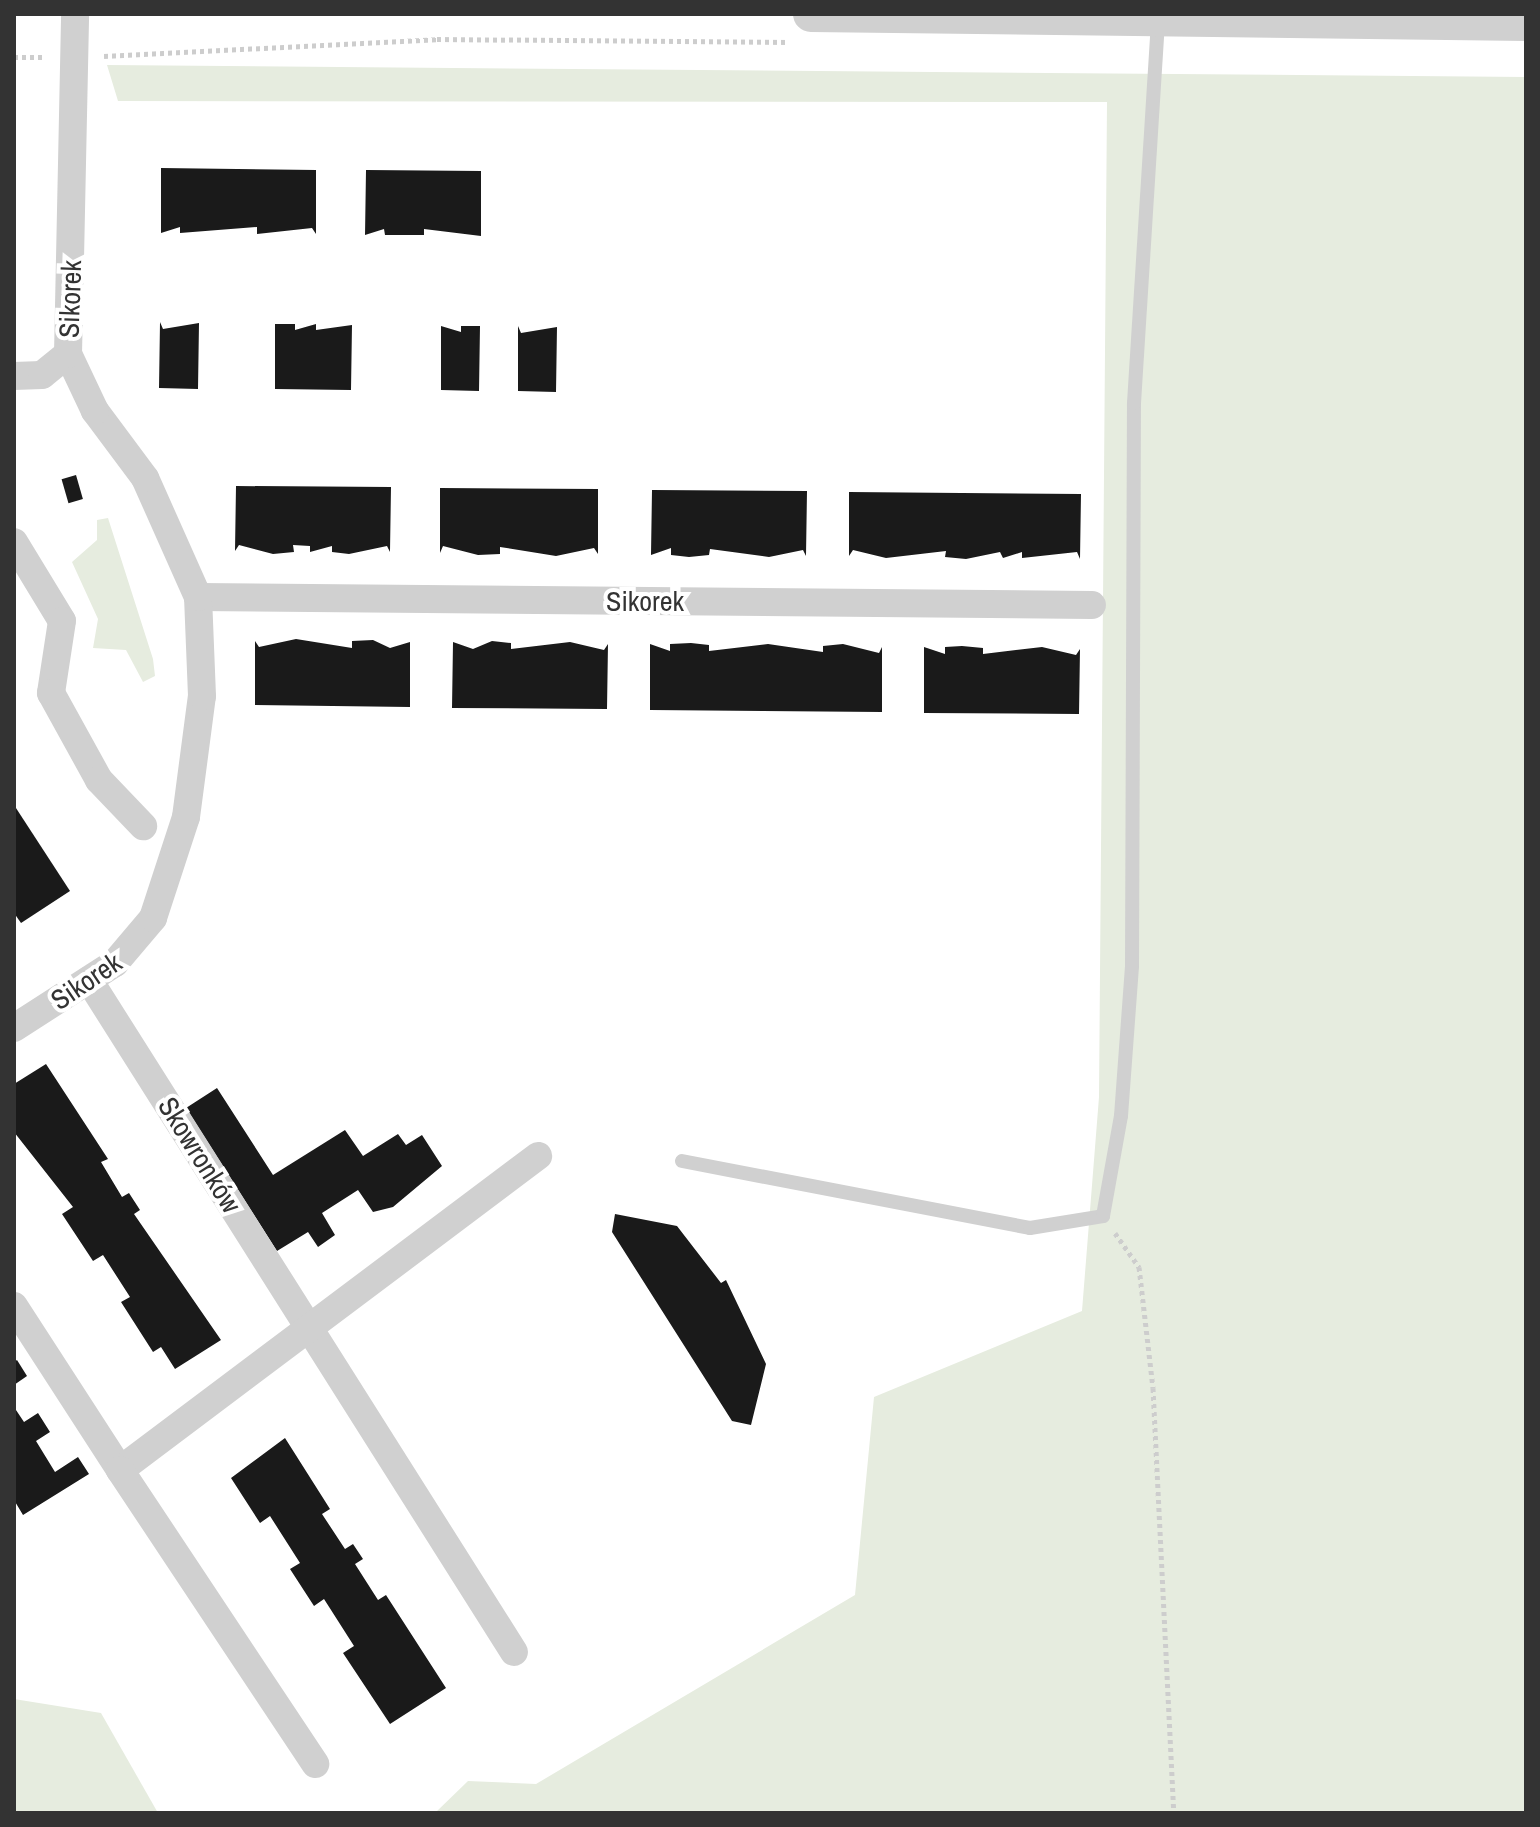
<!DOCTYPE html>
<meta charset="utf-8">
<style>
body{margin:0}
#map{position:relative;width:1540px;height:1827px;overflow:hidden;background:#fff;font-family:"Archivo Narrow",sans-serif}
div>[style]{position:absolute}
.green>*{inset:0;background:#e6ecdf}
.building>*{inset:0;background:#1a1a1a;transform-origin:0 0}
.path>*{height:5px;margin-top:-2.5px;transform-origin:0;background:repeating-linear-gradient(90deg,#cdcdcd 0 4px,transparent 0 8px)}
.service>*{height:14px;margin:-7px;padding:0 7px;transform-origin:7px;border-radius:7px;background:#d0d0d0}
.minor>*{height:28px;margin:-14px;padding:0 14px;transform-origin:14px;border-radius:14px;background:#d0d0d0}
.tertiary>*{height:36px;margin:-18px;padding:0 18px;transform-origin:18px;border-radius:18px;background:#d0d0d0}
span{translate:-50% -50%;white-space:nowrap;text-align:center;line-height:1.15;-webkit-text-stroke:8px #fff;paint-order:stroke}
.street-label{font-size:28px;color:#333}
.frame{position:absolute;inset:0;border:16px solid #333;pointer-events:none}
</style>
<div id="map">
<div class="green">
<div style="clip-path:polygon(107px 65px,1526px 77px,1526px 1813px,435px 1813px,468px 1781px,536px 1784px,855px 1595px,874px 1397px,1082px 1311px,1099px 1097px,1107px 102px,118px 101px)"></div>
<div style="clip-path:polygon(108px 518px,153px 659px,155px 676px,143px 682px,126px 650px,93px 648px,98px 619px,72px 562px,97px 540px,97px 520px)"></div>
<div style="clip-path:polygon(14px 1699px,101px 1713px,158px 1813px,14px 1813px)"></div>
</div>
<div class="building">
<div style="clip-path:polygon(161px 168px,316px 170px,316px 234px,312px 228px,257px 234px,257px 227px,180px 233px,180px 227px,161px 233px)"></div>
<div style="clip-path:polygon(366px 170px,481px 171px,481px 236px,424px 229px,424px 235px,385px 235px,384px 229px,365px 235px)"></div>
<div style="clip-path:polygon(160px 322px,163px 329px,199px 323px,198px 389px,159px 388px)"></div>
<div style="clip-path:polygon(275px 324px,295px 324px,295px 330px,316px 324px,316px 330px,352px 325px,351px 390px,275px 389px)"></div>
<div style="clip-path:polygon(441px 326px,461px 332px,461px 326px,480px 326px,479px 391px,441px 390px)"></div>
<div style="clip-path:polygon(518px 326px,521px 333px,557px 327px,556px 392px,518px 391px)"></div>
<div style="left:76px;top:475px;width:25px;height:15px;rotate:74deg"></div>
<div style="clip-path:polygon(236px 486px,391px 487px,390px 552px,387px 546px,349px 554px,332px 552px,332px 546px,310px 552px,310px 546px,293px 545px,294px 552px,273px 554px,239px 545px,235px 551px)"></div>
<div style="clip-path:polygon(440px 488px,598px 489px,598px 554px,594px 548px,556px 556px,500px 547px,500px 554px,478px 555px,443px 546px,440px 553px)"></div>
<div style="clip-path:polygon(652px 490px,807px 491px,806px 556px,803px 550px,769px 557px,710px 549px,709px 555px,689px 557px,671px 555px,671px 548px,651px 555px)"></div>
<div style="clip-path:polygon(849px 492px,1081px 494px,1080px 559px,1077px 552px,1022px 558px,1022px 552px,1003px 558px,1000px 552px,966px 559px,945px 557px,946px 551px,886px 558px,853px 550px,849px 556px)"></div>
<div style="clip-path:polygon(373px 640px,390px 648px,410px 642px,410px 707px,255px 705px,255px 641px,259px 647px,296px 639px,352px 648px,352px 641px)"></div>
<div style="clip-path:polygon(492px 641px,511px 643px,511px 649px,570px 642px,604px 650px,608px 644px,607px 709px,452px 708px,453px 642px,473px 649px)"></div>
<div style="clip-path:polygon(691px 643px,709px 645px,709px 651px,768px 644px,823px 652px,823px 646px,843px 644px,879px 653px,882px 647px,882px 712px,650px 710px,650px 644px,670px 651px,670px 644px)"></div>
<div style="clip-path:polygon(962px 646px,983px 648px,983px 654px,1042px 647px,1076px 655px,1080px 649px,1079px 714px,924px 713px,924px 647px,945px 654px,945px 647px)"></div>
<div style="clip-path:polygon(14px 805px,70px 891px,21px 923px,14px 913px)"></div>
<div style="clip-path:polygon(46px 1064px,108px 1159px,101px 1162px,122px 1197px,129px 1193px,140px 1210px,134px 1214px,221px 1340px,175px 1369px,161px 1347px,153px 1352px,121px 1302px,130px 1297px,103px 1255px,93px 1261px,62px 1214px,73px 1207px,14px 1132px,14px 1084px)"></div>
<div style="clip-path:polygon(217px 1088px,273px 1175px,345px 1130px,363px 1156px,398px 1134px,406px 1145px,422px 1135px,442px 1166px,393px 1207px,373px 1212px,358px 1190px,322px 1213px,335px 1235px,318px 1247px,308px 1232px,277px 1251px,186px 1108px)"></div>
<div style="clip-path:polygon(615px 1214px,677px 1226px,721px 1283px,726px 1280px,766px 1364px,751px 1425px,732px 1421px,612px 1232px)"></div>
<div style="clip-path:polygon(17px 1360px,27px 1376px,14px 1385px,14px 1362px)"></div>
<div style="clip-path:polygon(14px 1407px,24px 1422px,38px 1413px,50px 1432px,36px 1441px,55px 1472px,78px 1457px,89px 1474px,23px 1515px,14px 1500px)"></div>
<div style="clip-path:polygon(285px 1438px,330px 1509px,322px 1514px,345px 1549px,353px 1544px,363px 1559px,355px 1564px,378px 1600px,386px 1595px,446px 1688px,390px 1724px,343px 1653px,354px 1646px,324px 1599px,314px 1606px,290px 1569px,300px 1563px,270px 1516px,260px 1523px,231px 1478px)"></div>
</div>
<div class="path">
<div style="left:104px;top:56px;width:333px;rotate:-2.9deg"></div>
<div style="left:437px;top:39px;width:352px;rotate:0.5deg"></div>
<div style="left:14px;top:57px;width:32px"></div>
<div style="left:1115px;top:1233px;width:42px;rotate:54.8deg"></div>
<div style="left:1139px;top:1267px;width:122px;rotate:83.4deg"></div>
<div style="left:1153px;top:1388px;width:426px;rotate:87.2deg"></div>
</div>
<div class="service">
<div style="left:682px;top:1161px;width:354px;rotate:10.9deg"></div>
<div style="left:1030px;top:1228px;width:74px;rotate:-9.3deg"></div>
<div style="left:1103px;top:1216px;width:102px;rotate:-79.8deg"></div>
<div style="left:1121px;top:1116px;width:150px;rotate:-85.8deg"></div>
<div style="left:1132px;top:966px;width:563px;rotate:-89.8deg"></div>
<div style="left:1134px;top:403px;width:385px;rotate:-86.4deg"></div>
</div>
<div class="minor">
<div style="left:14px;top:376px;width:28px;rotate:-2deg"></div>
<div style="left:42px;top:375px;width:33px;rotate:-39deg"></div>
<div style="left:14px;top:542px;width:92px;rotate:58.7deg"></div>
<div style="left:62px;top:621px;width:73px;rotate:98.7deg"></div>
<div style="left:51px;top:693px;width:99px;rotate:61.1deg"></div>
<div style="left:99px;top:780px;width:64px;rotate:46.3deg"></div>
<div style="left:198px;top:597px;width:894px;rotate:0.51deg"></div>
<div style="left:89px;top:980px;width:795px;rotate:57.69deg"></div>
<div style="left:14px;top:1028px;width:120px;rotate:-32.8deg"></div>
<div style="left:115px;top:963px;width:59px;rotate:-49.8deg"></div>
<div style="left:153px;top:918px;width:106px;rotate:-71.9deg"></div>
<div style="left:186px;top:817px;width:122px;rotate:-82.5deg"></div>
<div style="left:202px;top:696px;width:99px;rotate:-92.3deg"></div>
<div style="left:198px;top:597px;width:130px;rotate:-114deg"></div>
<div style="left:145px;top:478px;width:84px;rotate:-126.7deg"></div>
<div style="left:95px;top:411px;width:63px;rotate:-115.3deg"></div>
<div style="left:68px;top:354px;width:340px;rotate:-88.8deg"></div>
<div style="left:14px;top:1306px;width:195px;rotate:57.1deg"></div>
<div style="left:120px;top:1470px;width:523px;rotate:-36.91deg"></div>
<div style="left:120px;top:1470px;width:353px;rotate:56.4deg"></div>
</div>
<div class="tertiary">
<div style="left:811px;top:14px;width:715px;rotate:0.72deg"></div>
</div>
<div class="street-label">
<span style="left:70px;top:299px;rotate:-88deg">Sikorek</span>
<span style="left:645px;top:601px">Sikorek</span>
<span style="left:86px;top:981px;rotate:-34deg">Sikorek</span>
<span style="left:200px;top:1155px;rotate:58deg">Skowronków</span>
</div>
<div class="frame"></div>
</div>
